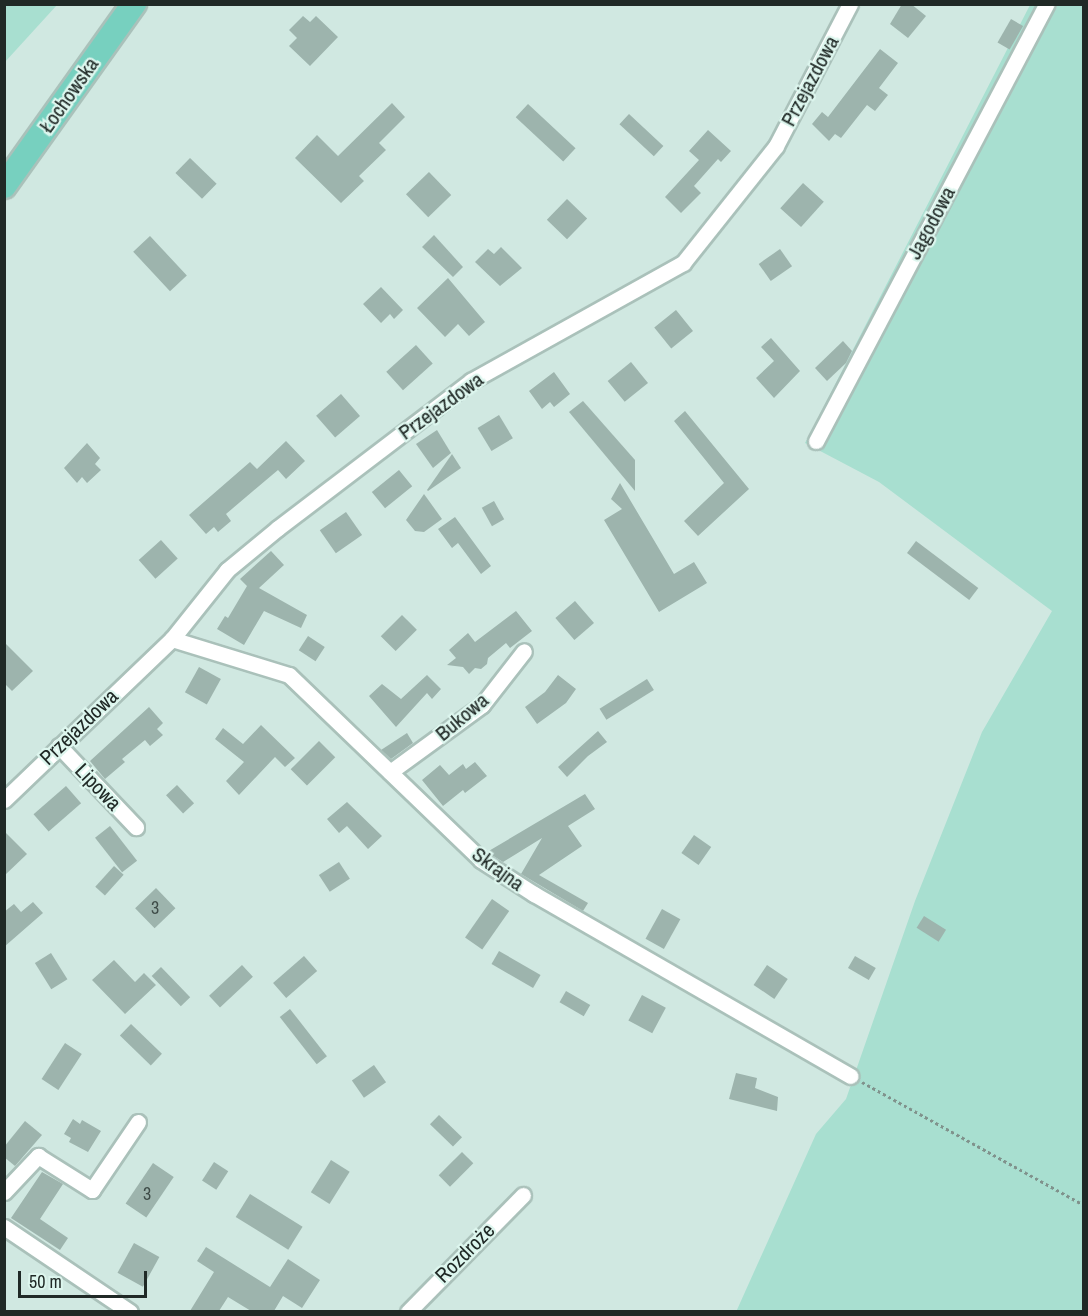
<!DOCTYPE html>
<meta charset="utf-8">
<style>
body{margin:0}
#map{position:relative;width:1088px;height:1316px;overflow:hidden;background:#d0e8e1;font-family:"Archivo Narrow",sans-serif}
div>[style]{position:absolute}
.green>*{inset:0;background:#a8dfd0}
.building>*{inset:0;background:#9db4ad;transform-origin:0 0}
.path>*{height:3px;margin-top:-1.5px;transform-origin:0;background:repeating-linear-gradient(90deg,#80928c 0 3px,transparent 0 6px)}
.roads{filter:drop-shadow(2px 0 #aac1ba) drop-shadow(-2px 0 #aac1ba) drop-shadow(0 2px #aac1ba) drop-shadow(0 -2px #aac1ba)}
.street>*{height:15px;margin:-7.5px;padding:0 7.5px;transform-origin:7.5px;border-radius:7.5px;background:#fff}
.primary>*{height:24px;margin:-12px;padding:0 12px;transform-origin:12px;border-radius:12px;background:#77d0bf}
span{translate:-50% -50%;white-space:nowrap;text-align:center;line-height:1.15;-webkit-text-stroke:4.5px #ddf6ee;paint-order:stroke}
.number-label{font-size:18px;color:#3f4c48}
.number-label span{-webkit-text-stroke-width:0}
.street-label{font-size:21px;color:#202926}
.frame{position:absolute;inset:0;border:6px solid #202926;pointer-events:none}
.scale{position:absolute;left:18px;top:1271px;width:129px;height:27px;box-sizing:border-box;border:3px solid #202926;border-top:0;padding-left:8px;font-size:18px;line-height:21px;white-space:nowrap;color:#202926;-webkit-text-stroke:4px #ddf6ee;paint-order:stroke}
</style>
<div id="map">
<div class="green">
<div style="clip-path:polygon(5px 4px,57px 5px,5px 62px,4px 5px)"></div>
<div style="clip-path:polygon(1030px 5px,1083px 5px,1083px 1311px,736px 1312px,816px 1134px,846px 1099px,915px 901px,982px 732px,1052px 611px,879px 482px,805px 443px)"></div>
</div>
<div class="building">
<div style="clip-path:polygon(902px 4px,911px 4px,926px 16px,908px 38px,890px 24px)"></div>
<div style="clip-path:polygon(303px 16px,310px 22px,316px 16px,338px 37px,310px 66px,289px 46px,297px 38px,289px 30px)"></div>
<div style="left:1011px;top:19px;width:14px;height:27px;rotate:30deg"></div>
<div style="clip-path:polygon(880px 49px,898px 63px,879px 88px,888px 95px,875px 111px,867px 105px,841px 138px,835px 134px,829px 141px,812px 124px,822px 112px,828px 117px)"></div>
<div style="clip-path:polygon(392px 103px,405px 117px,379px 143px,386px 150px,359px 176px,364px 181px,341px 203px,295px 158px,317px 135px,338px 156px)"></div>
<div style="left:528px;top:104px;width:65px;height:18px;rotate:43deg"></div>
<div style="left:629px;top:114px;width:47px;height:14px;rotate:43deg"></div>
<div style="clip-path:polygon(708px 130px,731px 151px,721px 162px,718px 159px,694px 186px,701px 193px,681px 213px,665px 197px,699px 160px,689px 151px)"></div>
<div style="left:190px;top:158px;width:37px;height:21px;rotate:44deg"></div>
<div style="left:429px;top:172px;width:32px;height:32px;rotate:46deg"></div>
<div style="left:803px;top:183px;width:28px;height:34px;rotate:42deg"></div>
<div style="left:567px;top:199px;width:28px;height:29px;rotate:44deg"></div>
<div style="clip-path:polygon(434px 235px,463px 267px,453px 277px,422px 247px)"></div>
<div style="left:150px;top:236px;width:54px;height:23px;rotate:47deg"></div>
<div style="clip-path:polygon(501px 247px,522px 268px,500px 286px,475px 262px,488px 249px,494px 254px)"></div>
<div style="left:780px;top:249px;width:21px;height:26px;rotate:55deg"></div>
<div style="clip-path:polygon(448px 278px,485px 322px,469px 336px,458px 324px,445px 337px,417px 308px)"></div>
<div style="clip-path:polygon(381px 287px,403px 310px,394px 319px,390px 314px,381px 323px,363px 304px)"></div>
<div style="left:676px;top:310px;width:27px;height:28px;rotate:51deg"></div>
<div style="clip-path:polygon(771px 338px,800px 371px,774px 398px,756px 378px,774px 361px,761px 347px)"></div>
<div style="clip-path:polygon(843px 341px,852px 351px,846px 363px,827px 381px,815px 368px)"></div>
<div style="left:416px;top:345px;width:25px;height:40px;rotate:48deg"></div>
<div style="left:631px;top:362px;width:27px;height:30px;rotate:51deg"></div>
<div style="clip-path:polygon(554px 372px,570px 394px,554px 407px,550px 402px,542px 409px,529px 391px)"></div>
<div style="left:341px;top:394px;width:29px;height:33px;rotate:49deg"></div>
<div style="clip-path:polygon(583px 401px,635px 460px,635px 491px,569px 412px)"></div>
<div style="clip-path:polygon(685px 411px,749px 489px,698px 536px,684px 521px,724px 483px,674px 421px)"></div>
<div style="left:499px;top:415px;width:27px;height:25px;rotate:59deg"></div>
<div style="clip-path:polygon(437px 430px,451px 453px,433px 468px,416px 444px)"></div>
<div style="clip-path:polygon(286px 441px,305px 461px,286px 479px,278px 470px,226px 514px,231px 521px,218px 532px,214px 527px,206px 534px,189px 515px,250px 462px,257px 469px)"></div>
<div style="clip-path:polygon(87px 443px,100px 458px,95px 464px,101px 470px,87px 483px,82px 477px,77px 483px,64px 468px)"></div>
<div style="clip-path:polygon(452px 454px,461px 468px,428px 491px,427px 490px)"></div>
<div style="left:399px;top:470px;width:21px;height:35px;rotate:51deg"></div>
<div style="clip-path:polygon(620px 483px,674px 574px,694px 562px,707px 583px,659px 612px,604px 520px,622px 509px,611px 499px)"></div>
<div style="clip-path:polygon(424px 494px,442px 519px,424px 532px,415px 531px,406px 520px)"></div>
<div style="left:494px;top:501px;width:21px;height:14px;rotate:61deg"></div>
<div style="left:346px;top:512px;width:28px;height:32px;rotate:55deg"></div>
<div style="clip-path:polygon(455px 517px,491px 566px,481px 574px,458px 543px,452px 548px,438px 529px)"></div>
<div style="left:161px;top:540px;width:25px;height:30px;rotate:48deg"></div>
<div style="left:916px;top:541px;width:78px;height:15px;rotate:37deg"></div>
<div style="clip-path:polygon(271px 551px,284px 565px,259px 588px,307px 615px,301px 628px,264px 611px,244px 645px,217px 629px,225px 616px,228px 618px,247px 586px,240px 579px)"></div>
<div style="left:575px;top:601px;width:29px;height:26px;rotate:49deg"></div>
<div style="clip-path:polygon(516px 611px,532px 631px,510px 648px,506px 643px,488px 658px,487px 664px,481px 669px,475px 668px,469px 674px,463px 667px,447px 665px,456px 658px,449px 650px,468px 633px,475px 642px)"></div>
<div style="left:402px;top:615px;width:21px;height:30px;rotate:45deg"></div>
<div style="left:308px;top:636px;width:20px;height:17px;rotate:33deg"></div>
<div style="clip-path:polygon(4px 642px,33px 671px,12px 691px,4px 683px)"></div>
<div style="left:199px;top:667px;width:25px;height:29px;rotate:29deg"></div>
<div style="clip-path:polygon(427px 675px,441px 689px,432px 699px,427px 693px,396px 727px,369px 696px,382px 684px,401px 699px)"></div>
<div style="clip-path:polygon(558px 675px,576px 689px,566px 703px,537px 724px,525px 707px,545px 692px)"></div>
<div style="left:647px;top:679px;width:13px;height:56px;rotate:58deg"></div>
<div style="clip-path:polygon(149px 707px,163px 723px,157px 729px,163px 735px,150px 746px,145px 740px,122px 759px,125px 762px,105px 779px,90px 761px)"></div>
<div style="clip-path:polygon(261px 725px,295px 758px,285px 767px,275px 757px,239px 795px,226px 781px,244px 762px,215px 739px,223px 728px,243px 744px)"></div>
<div style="clip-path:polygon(598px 731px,607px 742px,588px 756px,567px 777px,558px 767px)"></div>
<div style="clip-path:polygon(407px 733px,413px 743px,391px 759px,381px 750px)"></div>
<div style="left:319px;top:741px;width:23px;height:40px;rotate:45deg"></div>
<div style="clip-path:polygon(475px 762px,487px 776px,465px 793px,463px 790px,443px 806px,422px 780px,440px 765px,449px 775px,463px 764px,466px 769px)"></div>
<div style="left:177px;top:785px;width:25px;height:15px;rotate:47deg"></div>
<div style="left:66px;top:786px;width:23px;height:43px;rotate:49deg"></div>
<div style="clip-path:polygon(585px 794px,595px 809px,568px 826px,582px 846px,539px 875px,588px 903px,583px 911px,521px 874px,542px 838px,503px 862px,487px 852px)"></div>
<div style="clip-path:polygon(347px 802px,382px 836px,368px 849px,347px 826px,339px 833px,327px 819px)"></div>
<div style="left:110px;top:826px;width:44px;height:19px;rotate:52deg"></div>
<div style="clip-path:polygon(4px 831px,27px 854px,4px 876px)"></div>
<div style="left:694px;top:835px;width:21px;height:22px;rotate:35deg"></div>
<div style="left:339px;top:862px;width:20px;height:24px;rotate:57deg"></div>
<div style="left:114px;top:866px;width:13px;height:28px;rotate:42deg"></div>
<div style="left:156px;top:888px;width:28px;height:29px;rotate:46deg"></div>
<div style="left:492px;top:899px;width:21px;height:47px;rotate:35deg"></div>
<div style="clip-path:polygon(33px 902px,43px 913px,4px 947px,4px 912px,14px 904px,21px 912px)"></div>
<div style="left:662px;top:909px;width:21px;height:34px;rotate:29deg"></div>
<div style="left:924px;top:916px;width:26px;height:14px;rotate:32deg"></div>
<div style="left:499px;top:951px;width:48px;height:15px;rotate:30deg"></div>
<div style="left:51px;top:953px;width:31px;height:19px;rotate:58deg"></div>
<div style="left:304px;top:956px;width:20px;height:41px;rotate:49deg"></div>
<div style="left:855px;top:956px;width:24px;height:14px;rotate:30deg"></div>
<div style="clip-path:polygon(114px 960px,135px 982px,144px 973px,156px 985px,125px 1014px,92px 980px)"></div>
<div style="left:242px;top:965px;width:16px;height:45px;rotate:47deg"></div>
<div style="left:767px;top:965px;width:25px;height:24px;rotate:34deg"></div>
<div style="left:161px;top:967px;width:42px;height:13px;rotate:46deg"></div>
<div style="left:566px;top:991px;width:28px;height:13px;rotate:30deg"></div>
<div style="left:642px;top:995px;width:27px;height:29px;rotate:28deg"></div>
<div style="left:290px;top:1009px;width:60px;height:13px;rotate:52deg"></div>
<div style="left:131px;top:1024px;width:43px;height:16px;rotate:44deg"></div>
<div style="left:65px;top:1043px;width:20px;height:43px;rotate:33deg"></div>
<div style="left:374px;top:1065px;width:21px;height:27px;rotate:55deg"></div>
<div style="clip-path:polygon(736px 1073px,757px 1078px,755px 1088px,778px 1097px,777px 1111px,729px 1099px)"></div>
<div style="left:439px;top:1115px;width:32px;height:13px;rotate:44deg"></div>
<div style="clip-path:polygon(73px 1119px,80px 1124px,82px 1120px,101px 1131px,88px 1152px,69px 1142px,71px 1138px,64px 1134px)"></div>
<div style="clip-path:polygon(25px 1121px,42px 1135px,15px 1166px,4px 1157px,4px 1147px)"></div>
<div style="left:462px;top:1152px;width:16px;height:33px;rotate:45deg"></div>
<div style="left:331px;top:1160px;width:22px;height:38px;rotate:32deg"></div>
<div style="left:214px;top:1162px;width:17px;height:22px;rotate:33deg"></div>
<div style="left:153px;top:1163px;width:25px;height:49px;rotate:34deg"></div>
<div style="clip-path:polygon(42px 1172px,63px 1184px,40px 1219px,68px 1238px,60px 1250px,11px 1218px)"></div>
<div style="left:250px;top:1194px;width:62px;height:27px;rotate:32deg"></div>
<div style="left:134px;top:1243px;width:29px;height:34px;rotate:29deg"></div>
<div style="clip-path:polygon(206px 1247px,270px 1287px,288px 1259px,320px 1280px,302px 1308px,283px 1296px,274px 1311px,251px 1311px,228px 1297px,219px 1311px,190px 1311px,214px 1272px,197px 1261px)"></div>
</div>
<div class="path">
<div style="left:862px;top:1082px;width:254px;rotate:29deg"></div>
</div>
<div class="roads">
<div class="street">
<div style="left:816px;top:441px;width:494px;rotate:-62.2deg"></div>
<div style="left:172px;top:639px;width:122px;rotate:17.1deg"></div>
<div style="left:289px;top:675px;width:267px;rotate:43.9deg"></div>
<div style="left:481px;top:860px;width:63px;rotate:32.7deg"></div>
<div style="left:534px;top:894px;width:365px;rotate:29.9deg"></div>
<div style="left:59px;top:746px;width:112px;rotate:46.5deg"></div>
<div style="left:390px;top:772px;width:114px;rotate:-36.1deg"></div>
<div style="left:482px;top:705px;width:68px;rotate:-52.1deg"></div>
<div style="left:4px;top:800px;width:233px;rotate:-43.8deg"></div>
<div style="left:172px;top:639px;width:88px;rotate:-51.4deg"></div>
<div style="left:227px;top:570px;width:66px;rotate:-39.5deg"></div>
<div style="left:278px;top:528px;width:243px;rotate:-37.3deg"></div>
<div style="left:471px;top:381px;width:243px;rotate:-29.1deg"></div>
<div style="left:683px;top:263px;width:149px;rotate:-51.5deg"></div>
<div style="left:776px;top:146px;width:160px;rotate:-62.5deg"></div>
<div style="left:4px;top:1192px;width:50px;rotate:-46.6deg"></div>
<div style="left:38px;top:1156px;width:64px;rotate:32.2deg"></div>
<div style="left:92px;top:1190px;width:82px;rotate:-55.9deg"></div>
<div style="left:4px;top:1227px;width:152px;rotate:34deg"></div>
<div style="left:408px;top:1312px;width:164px;rotate:-45.5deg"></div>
</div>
<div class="primary">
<div style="left:4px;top:186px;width:224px;rotate:-54.5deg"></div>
</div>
</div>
<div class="number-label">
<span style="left:155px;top:908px">3</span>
<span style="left:147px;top:1194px">3</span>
</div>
<div class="street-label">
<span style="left:810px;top:81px;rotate:-62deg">Przejazdowa</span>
<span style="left:69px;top:95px;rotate:-55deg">Łochowska</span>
<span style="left:931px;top:223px;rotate:-62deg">Jagodowa</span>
<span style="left:441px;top:406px;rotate:-36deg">Przejazdowa</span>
<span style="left:462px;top:717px;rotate:-40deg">Bukowa</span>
<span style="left:79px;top:727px;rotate:-44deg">Przejazdowa</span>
<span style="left:98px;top:787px;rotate:46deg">Lipowa</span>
<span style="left:498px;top:869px;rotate:36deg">Skrajna</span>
<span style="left:465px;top:1253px;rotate:-45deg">Rozdroże</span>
</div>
<div class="frame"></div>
<div class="scale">50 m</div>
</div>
